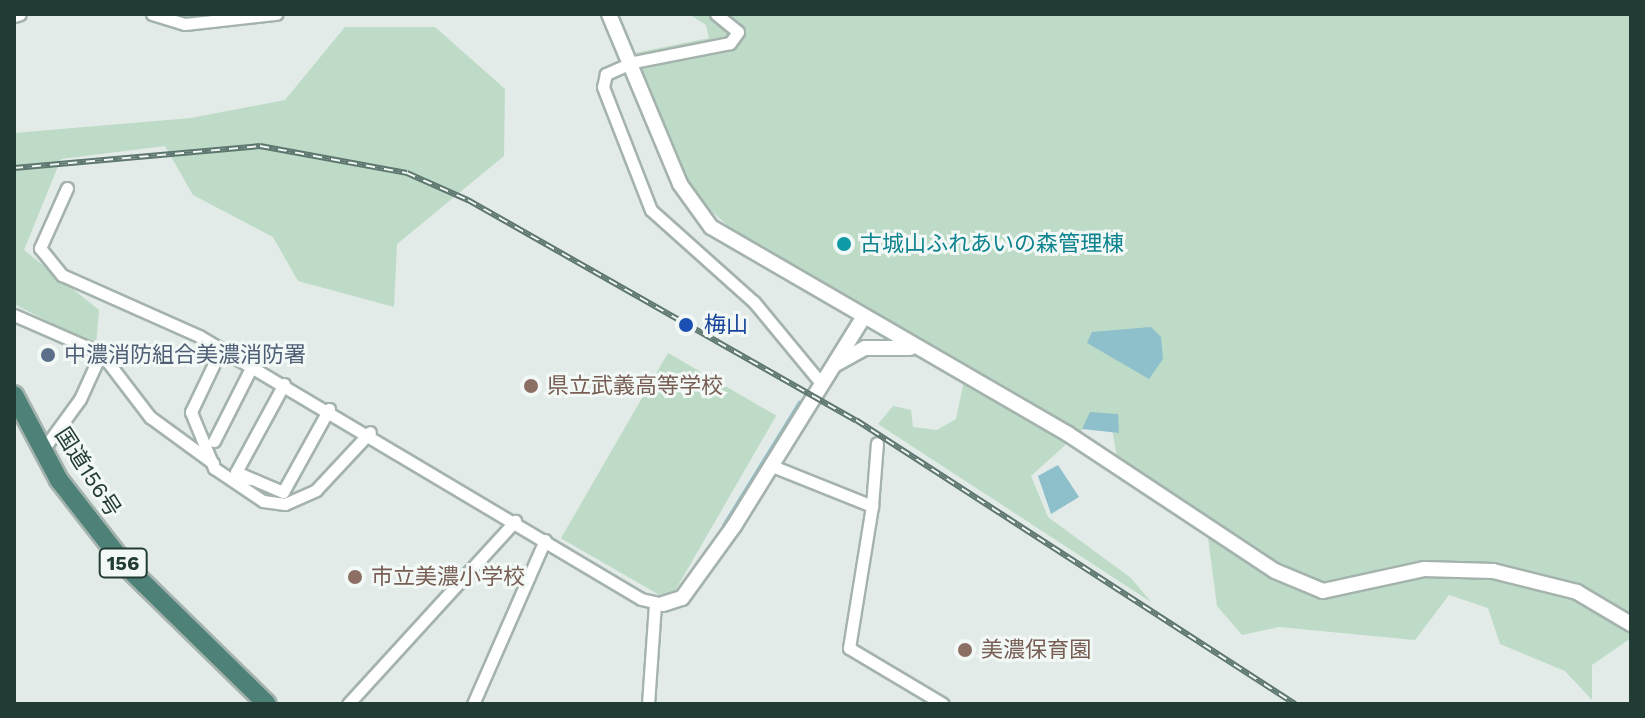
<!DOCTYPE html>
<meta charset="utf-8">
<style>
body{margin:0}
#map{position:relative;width:1645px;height:718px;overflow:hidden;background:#e2ebe7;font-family:"Work Sans","Noto Sans JP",sans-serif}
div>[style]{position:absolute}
.green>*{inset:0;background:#bddbc6;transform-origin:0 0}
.water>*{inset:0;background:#8ec0cc}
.stream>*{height:3px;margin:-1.5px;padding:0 1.5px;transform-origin:1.5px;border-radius:1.5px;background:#8ec0cc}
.roads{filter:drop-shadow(2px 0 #a5b3ae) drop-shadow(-2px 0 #a5b3ae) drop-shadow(0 2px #a5b3ae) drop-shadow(0 -2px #a5b3ae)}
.minor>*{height:11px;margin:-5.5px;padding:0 5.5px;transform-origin:5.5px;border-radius:5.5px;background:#fff}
.tertiary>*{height:14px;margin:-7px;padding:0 7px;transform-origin:7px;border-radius:7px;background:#fff}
.trunk>*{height:18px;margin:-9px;padding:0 9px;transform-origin:9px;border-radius:9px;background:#4e8177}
.rail>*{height:6px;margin-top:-3px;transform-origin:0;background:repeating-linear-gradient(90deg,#f2f8f5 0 9px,#5e7670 0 18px);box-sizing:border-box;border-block:2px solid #5e7670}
.dots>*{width:22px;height:22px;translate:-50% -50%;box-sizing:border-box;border:4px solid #f2f8f5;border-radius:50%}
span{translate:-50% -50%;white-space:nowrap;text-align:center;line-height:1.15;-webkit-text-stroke:6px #f2f8f5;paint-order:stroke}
.shield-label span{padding:2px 6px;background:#f2f8f5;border:2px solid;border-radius:6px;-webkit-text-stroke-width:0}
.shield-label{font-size:20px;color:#233b35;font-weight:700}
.culture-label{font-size:22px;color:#0d838f}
.left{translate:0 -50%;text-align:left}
.transit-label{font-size:22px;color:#164399}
.service-label{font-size:22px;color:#4e5e75}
.education-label{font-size:22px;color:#785e54}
.street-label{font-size:22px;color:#233b35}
.frame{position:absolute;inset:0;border:16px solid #233b35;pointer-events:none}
</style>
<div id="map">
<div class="green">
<div style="clip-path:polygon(689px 14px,1631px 14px,1631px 638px,1592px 665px,1592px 700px,1565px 671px,1500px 644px,1488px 608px,1449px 595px,1415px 640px,1279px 627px,1242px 635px,1217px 606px,1205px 515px,1117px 458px,1111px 423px,1095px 418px,1031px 476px,1048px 517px,1131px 578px,1151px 602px,878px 424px,893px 406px,911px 410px,913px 427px,937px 430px,956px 419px,967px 366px,743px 239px,693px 195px,630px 54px,709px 38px,706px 25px)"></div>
<div style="clip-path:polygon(345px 27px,435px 27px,505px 89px,504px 156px,397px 244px,394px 307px,298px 281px,273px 237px,193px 195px,165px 146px,61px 159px,24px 250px,99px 310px,96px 346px,14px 304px,14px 133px,191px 118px,285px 100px)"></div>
<div style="left:668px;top:353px;width:125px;height:214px;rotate:30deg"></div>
</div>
<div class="water">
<div style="clip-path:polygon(1151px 327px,1161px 337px,1163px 359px,1149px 379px,1087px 343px,1092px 332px)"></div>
<div style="clip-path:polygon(1090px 412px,1118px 414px,1119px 433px,1082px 429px)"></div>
<div style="clip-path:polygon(1058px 465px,1079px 497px,1051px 514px,1038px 476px)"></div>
</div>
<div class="stream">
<div style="left:723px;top:525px;width:145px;rotate:-58.3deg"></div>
</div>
<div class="roads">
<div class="minor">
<div style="left:152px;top:14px;width:34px;rotate:17deg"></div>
<div style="left:185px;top:24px;width:92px;rotate:-6.3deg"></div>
<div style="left:716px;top:14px;width:28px;rotate:39deg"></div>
<div style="left:738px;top:32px;width:14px;rotate:126deg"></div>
<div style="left:730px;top:43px;width:99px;rotate:168.9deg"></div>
<div style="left:633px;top:62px;width:30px;rotate:156deg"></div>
<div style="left:606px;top:74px;width:13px;rotate:103deg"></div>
<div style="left:603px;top:87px;width:132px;rotate:68.7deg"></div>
<div style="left:651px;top:210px;width:138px;rotate:41.8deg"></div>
<div style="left:754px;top:302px;width:105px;rotate:50.4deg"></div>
<div style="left:14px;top:16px;width:6px;rotate:-18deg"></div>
<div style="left:67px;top:188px;width:66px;rotate:114.2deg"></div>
<div style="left:40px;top:248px;width:35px;rotate:51deg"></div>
<div style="left:62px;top:275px;width:150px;rotate:24deg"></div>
<div style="left:199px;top:336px;width:514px;rotate:30.75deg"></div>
<div style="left:641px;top:599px;width:23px;rotate:13deg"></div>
<div style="left:14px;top:315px;width:95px;rotate:23.6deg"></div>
<div style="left:101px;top:353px;width:81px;rotate:52.6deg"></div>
<div style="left:150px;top:417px;width:78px;rotate:36.1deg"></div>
<div style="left:221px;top:349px;width:70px;rotate:115.5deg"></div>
<div style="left:191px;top:412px;width:61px;rotate:67.7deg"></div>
<div style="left:214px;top:468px;width:59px;rotate:34deg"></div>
<div style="left:263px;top:501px;width:22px;rotate:8deg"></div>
<div style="left:285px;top:504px;width:34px;rotate:-24deg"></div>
<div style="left:316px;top:490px;width:79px;rotate:-47deg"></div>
<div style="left:284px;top:384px;width:100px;rotate:118.6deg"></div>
<div style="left:236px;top:472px;width:51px;rotate:23.1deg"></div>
<div style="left:283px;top:492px;width:95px;rotate:-61deg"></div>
<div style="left:214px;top:441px;width:84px;rotate:-63.1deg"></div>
<div style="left:42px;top:451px;width:64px;rotate:-53.8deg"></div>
<div style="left:80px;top:399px;width:51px;rotate:-65.5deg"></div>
<div style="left:772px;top:466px;width:108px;rotate:21.8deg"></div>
<div style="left:872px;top:506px;width:144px;rotate:99.2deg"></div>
<div style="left:849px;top:648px;width:109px;rotate:30.8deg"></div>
<div style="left:234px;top:477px;width:17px;rotate:7deg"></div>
<div style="left:872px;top:506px;width:63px;rotate:-85.5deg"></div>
<div style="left:348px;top:704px;width:248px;rotate:-47.6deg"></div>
<div style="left:473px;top:704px;width:179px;rotate:-66.3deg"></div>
<div style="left:648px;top:704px;width:101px;rotate:-86deg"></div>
</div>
<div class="tertiary">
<div style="left:609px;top:14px;width:184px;rotate:67.3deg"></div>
<div style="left:680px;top:184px;width:53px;rotate:54.2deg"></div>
<div style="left:711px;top:227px;width:413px;rotate:30.1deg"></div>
<div style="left:1068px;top:434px;width:248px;rotate:33.5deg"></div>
<div style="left:1275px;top:571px;width:52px;rotate:22.6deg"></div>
<div style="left:1323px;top:591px;width:103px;rotate:-12.3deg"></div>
<div style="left:1424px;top:569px;width:69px;rotate:1.7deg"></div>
<div style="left:1493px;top:571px;width:87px;rotate:14deg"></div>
<div style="left:1577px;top:592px;width:63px;rotate:30.7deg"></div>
<div style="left:836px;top:364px;width:33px;rotate:-29deg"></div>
<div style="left:865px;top:348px;width:45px"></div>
<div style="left:663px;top:604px;width:20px;rotate:-18deg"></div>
<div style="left:682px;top:598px;width:89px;rotate:-54.2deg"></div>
<div style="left:734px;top:526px;width:245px;rotate:-58.2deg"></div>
</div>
<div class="trunk">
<div style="left:14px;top:395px;width:96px;rotate:62.1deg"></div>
<div style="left:59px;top:480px;width:109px;rotate:52.1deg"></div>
<div style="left:126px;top:566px;width:197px;rotate:44.4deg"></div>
</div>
</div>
<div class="rail">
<div style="left:14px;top:168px;width:247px;rotate:-5.1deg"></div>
<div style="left:260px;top:146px;width:149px;rotate:10.4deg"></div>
<div style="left:407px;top:173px;width:67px;rotate:23.9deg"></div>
<div style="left:468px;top:200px;width:446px;rotate:29.6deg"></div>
<div style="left:856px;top:420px;width:523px;rotate:32.9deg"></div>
</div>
<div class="dots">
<div style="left:844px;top:244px;background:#0f9aa8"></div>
<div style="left:686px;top:325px;background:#1a4fb4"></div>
<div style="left:48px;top:355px;background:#5c6f8a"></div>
<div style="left:531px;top:386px;background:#8d6e63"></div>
<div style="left:355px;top:577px;background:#8d6e63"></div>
<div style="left:965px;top:650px;background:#8d6e63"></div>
</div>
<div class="shield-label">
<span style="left:123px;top:563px">156</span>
</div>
<div class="culture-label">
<span class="left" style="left:860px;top:244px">古城山ふれあいの森管理棟</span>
</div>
<div class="transit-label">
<span class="left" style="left:704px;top:325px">梅山</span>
</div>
<div class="service-label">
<span class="left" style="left:64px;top:355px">中濃消防組合美濃消防署</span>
</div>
<div class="education-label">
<span class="left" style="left:547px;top:386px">県立武義高等学校</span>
<span class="left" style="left:371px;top:577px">市立美濃小学校</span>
<span class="left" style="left:981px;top:650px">美濃保育園</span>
</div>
<div class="street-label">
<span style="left:88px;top:472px;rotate:57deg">国道156号</span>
</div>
<div class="frame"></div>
</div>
